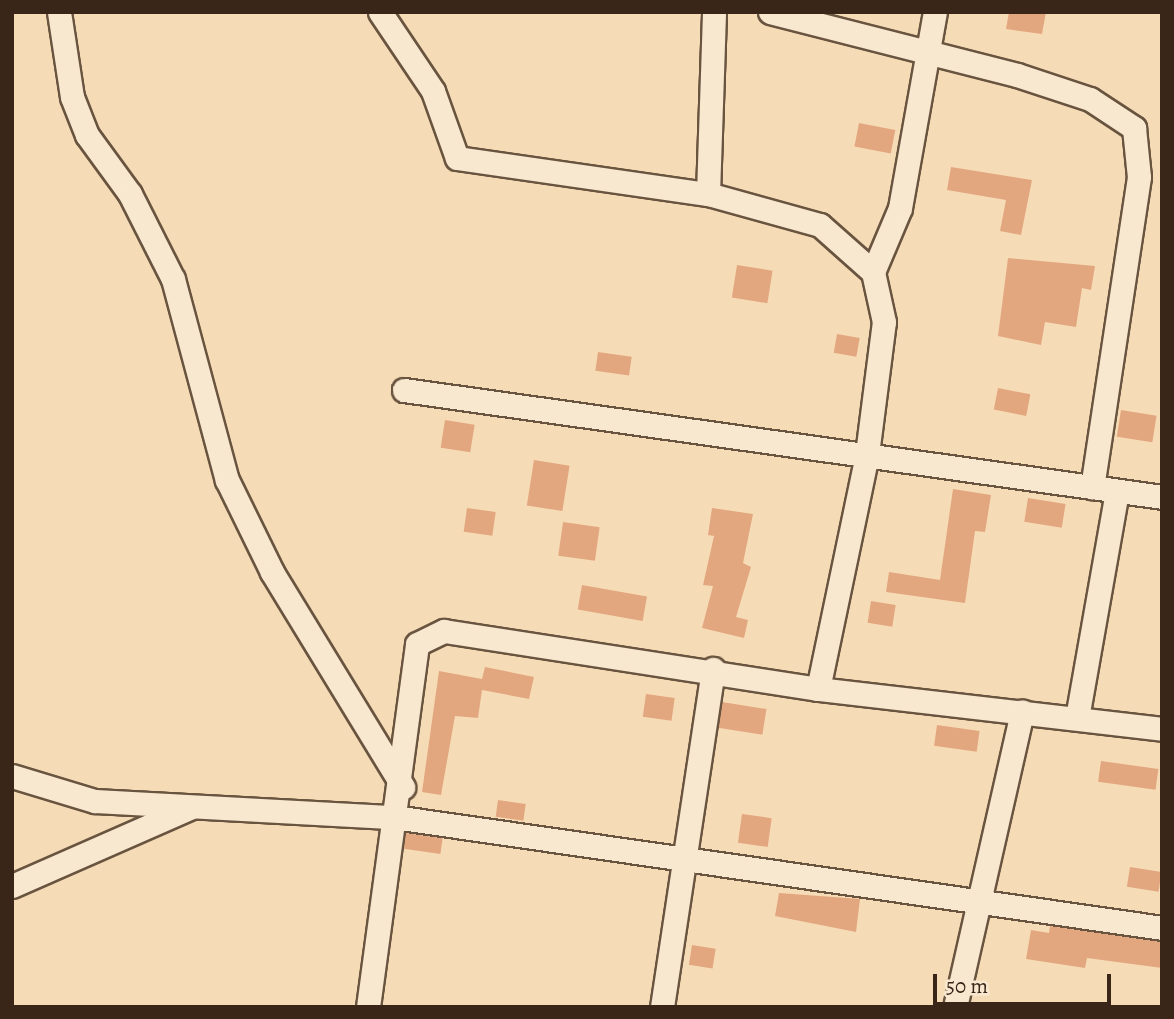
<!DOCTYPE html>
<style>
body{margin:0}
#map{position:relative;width:1174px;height:1019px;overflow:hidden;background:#f6dcb6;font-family:Alegreya,serif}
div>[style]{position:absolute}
.building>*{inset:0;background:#e3a780;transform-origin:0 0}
.roads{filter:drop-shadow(2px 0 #695440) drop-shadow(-2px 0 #695440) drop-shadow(0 2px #695440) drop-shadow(0 -2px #695440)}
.street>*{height:23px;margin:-11.5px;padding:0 11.5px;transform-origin:11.5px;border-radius:11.5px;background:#f9e8d0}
span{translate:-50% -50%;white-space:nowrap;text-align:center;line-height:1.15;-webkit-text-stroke:5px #f9e8d0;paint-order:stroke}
.frame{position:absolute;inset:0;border:14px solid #3a2619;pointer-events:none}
.scale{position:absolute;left:933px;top:974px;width:178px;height:32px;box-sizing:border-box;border:4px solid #3a2619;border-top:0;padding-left:9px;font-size:21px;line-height:24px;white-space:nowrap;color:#3a2619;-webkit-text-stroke:5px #f9e8d0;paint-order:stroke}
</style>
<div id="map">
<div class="building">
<div style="clip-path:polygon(1009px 12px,1046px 12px,1042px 34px,1006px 29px)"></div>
<div style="left:859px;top:123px;width:37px;height:24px;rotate:11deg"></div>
<div style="clip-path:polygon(951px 167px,1032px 180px,1021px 235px,1000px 231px,1006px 200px,947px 190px)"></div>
<div style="clip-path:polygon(1008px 258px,1095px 266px,1091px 290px,1082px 288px,1076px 327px,1045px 322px,1041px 345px,998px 336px)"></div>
<div style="left:737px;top:265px;width:36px;height:33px;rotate:9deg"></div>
<div style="left:837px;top:334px;width:23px;height:19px;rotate:10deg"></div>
<div style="left:598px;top:352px;width:34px;height:19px;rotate:8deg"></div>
<div style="left:998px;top:388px;width:33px;height:22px;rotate:11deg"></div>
<div style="left:1121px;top:410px;width:36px;height:27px;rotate:9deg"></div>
<div style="left:445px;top:420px;width:30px;height:28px;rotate:9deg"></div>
<div style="left:534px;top:460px;width:36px;height:46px;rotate:9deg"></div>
<div style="clip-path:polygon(953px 489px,991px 495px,985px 532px,975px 531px,965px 603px,886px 592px,889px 572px,940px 580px)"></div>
<div style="left:1028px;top:498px;width:38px;height:24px;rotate:9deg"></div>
<div style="left:467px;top:508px;width:29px;height:24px;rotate:8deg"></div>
<div style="clip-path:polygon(712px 508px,753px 514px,743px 563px,751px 567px,736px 617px,748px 620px,744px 638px,702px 628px,713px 586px,703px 585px,714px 536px,708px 535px)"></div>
<div style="left:563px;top:522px;width:37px;height:34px;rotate:8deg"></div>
<div style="left:582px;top:585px;width:66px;height:25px;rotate:10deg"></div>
<div style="left:871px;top:601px;width:25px;height:22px;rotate:9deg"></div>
<div style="clip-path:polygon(485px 667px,534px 677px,529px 699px,482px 690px,478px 718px,455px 716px,441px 795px,422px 792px,439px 671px,482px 679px)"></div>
<div style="left:646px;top:694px;width:29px;height:23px;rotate:8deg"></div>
<div style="left:722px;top:702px;width:45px;height:26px;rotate:9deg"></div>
<div style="left:937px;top:725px;width:43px;height:21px;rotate:8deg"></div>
<div style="left:1101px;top:761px;width:58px;height:21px;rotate:8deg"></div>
<div style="left:498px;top:800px;width:28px;height:17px;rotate:8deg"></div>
<div style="left:742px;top:814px;width:30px;height:29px;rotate:8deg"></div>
<div style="left:406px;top:833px;width:37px;height:16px;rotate:8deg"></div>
<div style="left:1130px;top:867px;width:32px;height:20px;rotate:9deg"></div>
<div style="clip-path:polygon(779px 893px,860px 899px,856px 932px,775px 916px)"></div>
<div style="clip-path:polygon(1050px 926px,1162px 942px,1162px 968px,1087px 958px,1085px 968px,1026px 959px,1031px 930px,1049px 933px)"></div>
<div style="left:692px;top:945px;width:24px;height:20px;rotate:9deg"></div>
</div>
<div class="roads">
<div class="street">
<div style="left:59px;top:12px;width:86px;rotate:81.3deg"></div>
<div style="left:72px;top:97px;width:41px;rotate:68.5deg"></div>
<div style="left:87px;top:135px;width:73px;rotate:53.9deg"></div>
<div style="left:130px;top:194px;width:95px;rotate:63.2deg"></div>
<div style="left:173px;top:279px;width:208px;rotate:75deg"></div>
<div style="left:227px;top:480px;width:102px;rotate:63.9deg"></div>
<div style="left:272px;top:572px;width:252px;rotate:58.6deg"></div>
<div style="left:380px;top:12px;width:95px;rotate:56.1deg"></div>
<div style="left:433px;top:91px;width:71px;rotate:70.3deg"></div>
<div style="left:457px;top:158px;width:254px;rotate:8.2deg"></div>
<div style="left:708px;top:194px;width:116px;rotate:15.5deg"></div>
<div style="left:820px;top:225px;width:71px;rotate:41.6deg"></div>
<div style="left:770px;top:12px;width:255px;rotate:14.3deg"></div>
<div style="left:1017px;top:75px;width:77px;rotate:18.2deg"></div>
<div style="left:1090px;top:99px;width:53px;rotate:33.4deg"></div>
<div style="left:1134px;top:128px;width:49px;rotate:84.2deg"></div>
<div style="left:1139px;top:177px;width:314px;rotate:98.6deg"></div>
<div style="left:708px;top:194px;width:182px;rotate:-88.1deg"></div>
<div style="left:404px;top:390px;width:766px;rotate:8.03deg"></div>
<div style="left:818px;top:689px;width:240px;rotate:-78.2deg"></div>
<div style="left:867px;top:454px;width:133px;rotate:-82.7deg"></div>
<div style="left:884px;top:322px;width:51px;rotate:-102.4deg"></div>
<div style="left:873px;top:272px;width:69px;rotate:-67.1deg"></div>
<div style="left:900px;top:208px;width:199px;rotate:-79.9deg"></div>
<div style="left:1077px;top:718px;width:230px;rotate:-80deg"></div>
<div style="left:12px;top:776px;width:87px;rotate:16.8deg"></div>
<div style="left:95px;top:801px;width:299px;rotate:3.1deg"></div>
<div style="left:394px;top:817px;width:776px;rotate:8.22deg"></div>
<div style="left:12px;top:886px;width:194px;rotate:-23.7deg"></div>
<div style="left:368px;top:1007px;width:366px;rotate:-82.3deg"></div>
<div style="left:417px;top:644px;width:30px;rotate:-26deg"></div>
<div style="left:444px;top:631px;width:378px;rotate:8.8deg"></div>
<div style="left:818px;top:689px;width:346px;rotate:6.6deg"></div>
<div style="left:662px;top:1007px;width:342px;rotate:-81.4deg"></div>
<div style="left:955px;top:1007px;width:303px;rotate:-77.2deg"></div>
</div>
</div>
<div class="frame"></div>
<div class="scale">50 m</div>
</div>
